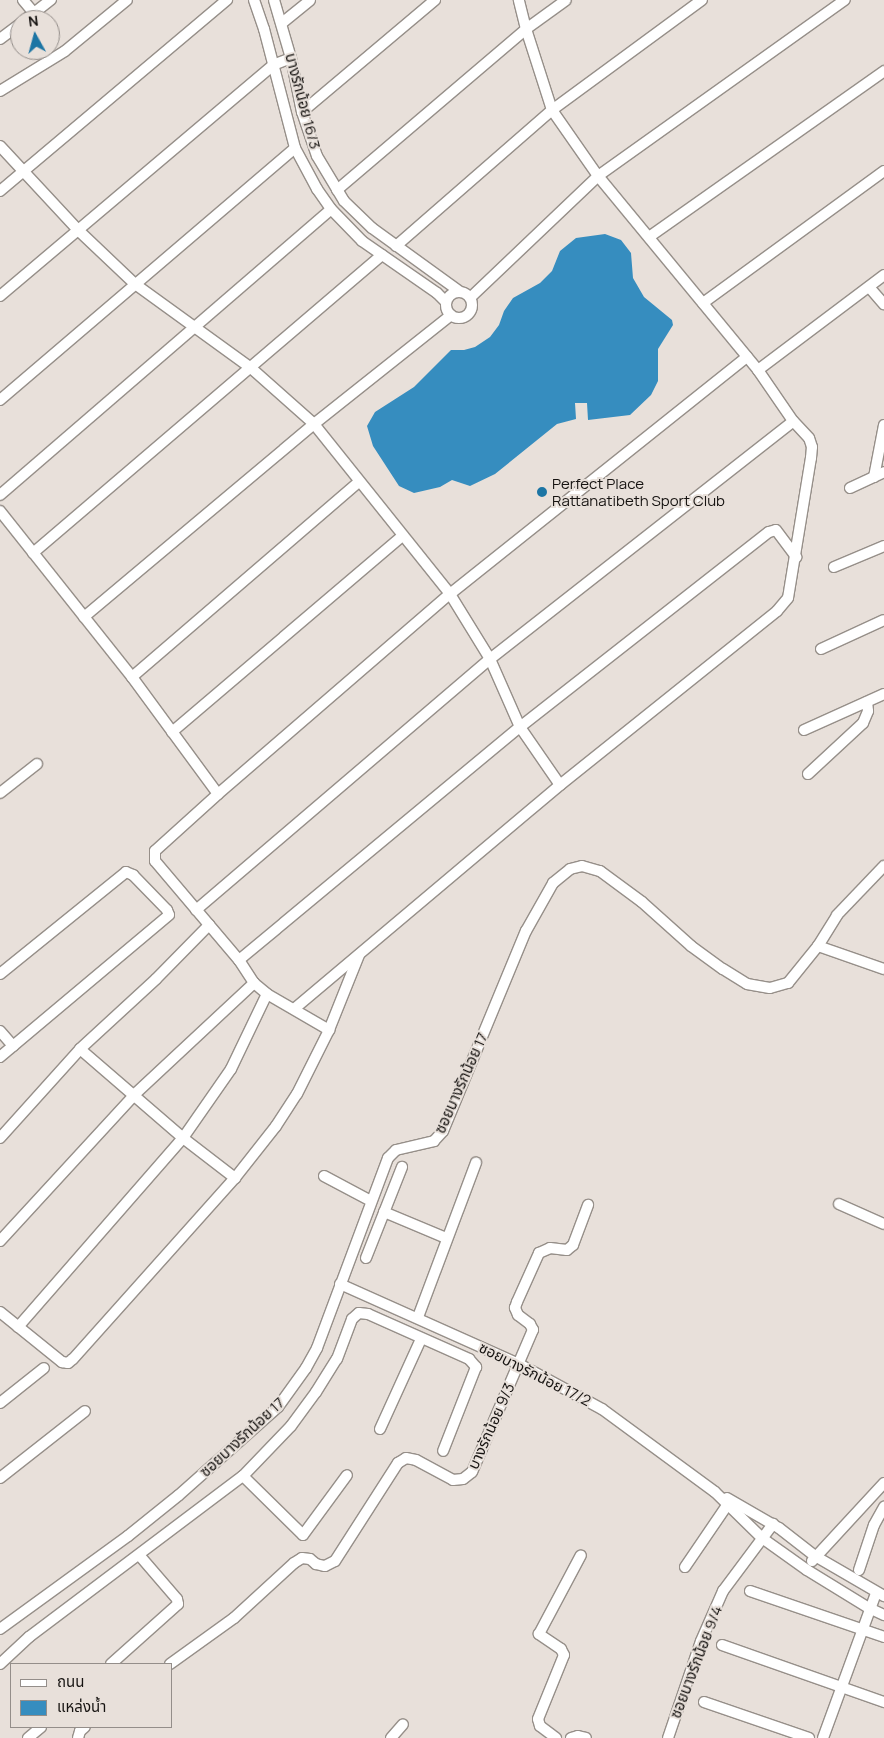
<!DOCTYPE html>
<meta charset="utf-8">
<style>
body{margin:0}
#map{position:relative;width:884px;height:1738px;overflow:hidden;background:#e8e0da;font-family:Manrope,"Noto Sans Thai",sans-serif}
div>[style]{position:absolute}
.water>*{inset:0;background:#368dbf}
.roads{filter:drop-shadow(1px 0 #968f89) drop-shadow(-1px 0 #968f89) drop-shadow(0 1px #968f89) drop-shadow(0 -1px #968f89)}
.street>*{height:10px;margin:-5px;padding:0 5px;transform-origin:5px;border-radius:5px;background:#fff}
.street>.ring{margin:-5px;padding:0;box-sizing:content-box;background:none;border:10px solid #fff;border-radius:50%}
.dots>*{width:14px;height:14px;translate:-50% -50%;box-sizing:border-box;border:2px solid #e8e0da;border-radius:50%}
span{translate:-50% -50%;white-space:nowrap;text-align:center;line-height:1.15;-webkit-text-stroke:4px #e8e0da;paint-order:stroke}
.street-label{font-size:15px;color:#161311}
.poi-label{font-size:15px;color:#161311}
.left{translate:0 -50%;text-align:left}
.legend{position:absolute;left:10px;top:1663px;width:162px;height:65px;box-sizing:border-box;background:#e8e0da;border:1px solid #948e8a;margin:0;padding:6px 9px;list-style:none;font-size:15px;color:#161311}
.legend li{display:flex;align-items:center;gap:10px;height:25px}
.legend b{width:25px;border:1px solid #948e8a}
.north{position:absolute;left:10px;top:10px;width:50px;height:50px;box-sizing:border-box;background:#e8e0da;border:1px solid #948e8a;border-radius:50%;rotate:353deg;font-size:14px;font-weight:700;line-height:20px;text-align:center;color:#161311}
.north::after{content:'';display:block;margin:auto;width:18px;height:22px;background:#1c75a4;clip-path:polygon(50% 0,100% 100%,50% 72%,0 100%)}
</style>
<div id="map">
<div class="water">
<div style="clip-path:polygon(605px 234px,621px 240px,631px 253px,633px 278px,644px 297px,672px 320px,673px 325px,658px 349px,658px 381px,651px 395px,630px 415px,588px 420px,587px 403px,575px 403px,576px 419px,557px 424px,495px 474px,470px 486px,452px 480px,440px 487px,414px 493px,399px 486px,373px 446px,367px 426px,375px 412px,414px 387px,451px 350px,464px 350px,475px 347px,490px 337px,499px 325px,504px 311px,513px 298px,540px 283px,552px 271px,560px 251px,576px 238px)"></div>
</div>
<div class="roads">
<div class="street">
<div style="left:23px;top:0;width:17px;rotate:50deg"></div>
<div style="left:254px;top:0;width:31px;rotate:71deg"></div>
<div style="left:264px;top:29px;width:123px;rotate:75.4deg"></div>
<div style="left:295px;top:148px;width:47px;rotate:61.8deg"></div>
<div style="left:317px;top:189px;width:24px;rotate:55deg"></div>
<div style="left:331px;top:209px;width:45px;rotate:45.9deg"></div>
<div style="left:362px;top:241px;width:91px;rotate:34.7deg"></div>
<div style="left:437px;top:293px;width:13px;rotate:45deg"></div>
<div style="left:274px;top:0;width:60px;rotate:73.7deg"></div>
<div style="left:291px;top:58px;width:55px;rotate:78.5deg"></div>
<div style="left:302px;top:112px;width:46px;rotate:71.2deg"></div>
<div style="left:317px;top:156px;width:52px;rotate:59deg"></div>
<div style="left:344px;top:201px;width:39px;rotate:44deg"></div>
<div style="left:372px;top:228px;width:107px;rotate:35.9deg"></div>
<div style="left:25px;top:20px;width:33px;rotate:-38deg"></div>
<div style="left:282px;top:23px;width:36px;rotate:-39deg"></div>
<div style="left:0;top:39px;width:25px;rotate:-37deg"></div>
<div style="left:50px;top:41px;width:2px;rotate:63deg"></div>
<div style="left:0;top:91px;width:76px;rotate:-31.6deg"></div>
<div style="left:65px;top:51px;width:80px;rotate:-39.4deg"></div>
<div style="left:302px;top:112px;width:174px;rotate:-40.1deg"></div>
<div style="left:0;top:146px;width:115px;rotate:47.1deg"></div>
<div style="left:78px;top:230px;width:79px;rotate:43.5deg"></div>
<div style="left:135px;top:284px;width:143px;rotate:35.9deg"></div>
<div style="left:251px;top:368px;width:84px;rotate:41.6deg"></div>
<div style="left:314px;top:424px;width:218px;rotate:51.3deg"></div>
<div style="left:450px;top:594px;width:76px;rotate:58.4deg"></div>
<div style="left:490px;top:659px;width:74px;rotate:66.2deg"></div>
<div style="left:520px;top:727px;width:70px;rotate:55.4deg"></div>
<div style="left:337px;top:190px;width:248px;rotate:-40.4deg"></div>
<div style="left:526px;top:29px;width:49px;rotate:-35.9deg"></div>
<div style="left:0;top:191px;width:297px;rotate:-40.1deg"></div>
<div style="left:649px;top:237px;width:288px;rotate:-35.2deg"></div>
<div style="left:396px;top:246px;width:207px;rotate:-41.1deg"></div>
<div style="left:552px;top:110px;width:186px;rotate:-36.3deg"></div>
<div style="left:869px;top:287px;width:23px;rotate:49deg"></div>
<div class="ring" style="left:446px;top:292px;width:16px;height:16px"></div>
<div style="left:0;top:296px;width:358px;rotate:-40.2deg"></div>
<div style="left:273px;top:65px;width:19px;rotate:-21deg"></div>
<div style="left:471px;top:297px;width:175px;rotate:-43.6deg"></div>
<div style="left:598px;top:176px;width:303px;rotate:-35.5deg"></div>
<div style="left:703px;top:303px;width:224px;rotate:-36.1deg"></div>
<div style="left:758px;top:370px;width:158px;rotate:-37deg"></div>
<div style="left:0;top:400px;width:388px;rotate:-40.5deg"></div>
<div style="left:874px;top:477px;width:53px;rotate:-79.1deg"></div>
<div style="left:850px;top:488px;width:38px;rotate:-25deg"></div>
<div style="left:0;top:495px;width:437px;rotate:-40.8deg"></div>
<div style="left:0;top:511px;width:212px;rotate:51.5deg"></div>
<div style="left:132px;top:677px;width:145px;rotate:53.7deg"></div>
<div style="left:218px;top:794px;width:85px;rotate:137.9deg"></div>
<div style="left:155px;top:851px;width:10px;rotate:90deg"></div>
<div style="left:155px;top:861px;width:130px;rotate:49.7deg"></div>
<div style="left:239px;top:960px;width:27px;rotate:57deg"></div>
<div style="left:254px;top:983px;width:17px;rotate:40deg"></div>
<div style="left:267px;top:994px;width:72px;rotate:30.1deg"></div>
<div style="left:33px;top:553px;width:459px;rotate:-40.5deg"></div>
<div style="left:834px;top:567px;width:54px;rotate:-22.8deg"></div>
<div style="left:84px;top:617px;width:300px;rotate:-40deg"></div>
<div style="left:314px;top:424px;width:175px;rotate:-38.5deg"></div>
<div style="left:821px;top:649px;width:69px;rotate:-24.7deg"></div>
<div style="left:132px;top:677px;width:299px;rotate:-40.7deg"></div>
<div style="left:804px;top:730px;width:88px;rotate:-24.2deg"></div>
<div style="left:172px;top:732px;width:302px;rotate:-40.4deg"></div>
<div style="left:808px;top:774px;width:75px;rotate:-42.8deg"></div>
<div style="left:863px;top:723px;width:13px;rotate:-67deg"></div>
<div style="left:868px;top:711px;width:9px;rotate:-96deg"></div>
<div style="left:0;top:793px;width:47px;rotate:-38.1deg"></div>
<div style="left:218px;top:794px;width:306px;rotate:-40.8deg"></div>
<div style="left:450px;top:594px;width:380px;rotate:-38.6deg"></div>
<div style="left:196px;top:910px;width:387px;rotate:-40.5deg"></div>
<div style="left:490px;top:659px;width:385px;rotate:-38.1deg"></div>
<div style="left:818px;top:946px;width:70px;rotate:19.2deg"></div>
<div style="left:239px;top:960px;width:365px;rotate:-39.7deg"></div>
<div style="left:520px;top:727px;width:316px;rotate:-38.1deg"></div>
<div style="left:769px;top:532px;width:7px;rotate:-16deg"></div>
<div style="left:776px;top:530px;width:34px;rotate:53deg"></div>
<div style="left:0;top:974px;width:162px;rotate:-39deg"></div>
<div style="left:126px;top:872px;width:8px;rotate:23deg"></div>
<div style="left:133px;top:875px;width:49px;rotate:45.8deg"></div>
<div style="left:167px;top:910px;width:5px;rotate:68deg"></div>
<div style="left:169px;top:915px;width:221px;rotate:140deg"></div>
<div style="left:294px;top:1009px;width:348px;rotate:-40.1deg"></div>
<div style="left:560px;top:785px;width:278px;rotate:-38.7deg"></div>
<div style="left:777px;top:611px;width:17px;rotate:-50deg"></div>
<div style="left:788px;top:598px;width:142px;rotate:-80.7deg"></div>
<div style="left:811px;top:458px;width:11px;rotate:-85deg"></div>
<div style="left:812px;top:447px;width:9px;rotate:-108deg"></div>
<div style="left:809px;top:438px;width:23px;rotate:-133deg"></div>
<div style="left:793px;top:421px;width:62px;rotate:-124.5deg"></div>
<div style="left:758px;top:370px;width:251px;rotate:-129.5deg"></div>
<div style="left:598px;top:176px;width:80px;rotate:-124.9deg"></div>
<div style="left:552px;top:110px;width:85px;rotate:-107.8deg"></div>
<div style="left:526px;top:29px;width:30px;rotate:-104deg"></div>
<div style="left:0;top:1031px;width:20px;rotate:49deg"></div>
<div style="left:80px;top:1049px;width:136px;rotate:40.8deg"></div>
<div style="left:183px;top:1138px;width:66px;rotate:37.6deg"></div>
<div style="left:0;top:1138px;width:120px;rotate:-48deg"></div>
<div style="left:80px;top:1049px;width:103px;rotate:-42.6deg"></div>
<div style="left:156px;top:979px;width:76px;rotate:-45.5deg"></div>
<div style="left:324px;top:1176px;width:53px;rotate:28deg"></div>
<div style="left:839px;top:1204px;width:49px;rotate:24deg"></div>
<div style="left:384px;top:1212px;width:67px;rotate:22.8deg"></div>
<div style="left:0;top:1241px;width:200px;rotate:-47.4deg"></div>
<div style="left:135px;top:1094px;width:163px;rotate:-43deg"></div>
<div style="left:366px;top:1258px;width:98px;rotate:-68.4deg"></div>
<div style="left:340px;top:1284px;width:196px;rotate:24.1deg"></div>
<div style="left:519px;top:1364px;width:94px;rotate:28.5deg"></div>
<div style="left:602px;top:1409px;width:140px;rotate:36.3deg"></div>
<div style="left:715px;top:1492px;width:66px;rotate:44.4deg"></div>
<div style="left:762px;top:1538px;width:55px;rotate:35.4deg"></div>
<div style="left:807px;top:1570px;width:73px;rotate:31.5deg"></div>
<div style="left:869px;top:1608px;width:17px;rotate:25deg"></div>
<div style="left:0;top:1312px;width:80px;rotate:38.9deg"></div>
<div style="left:62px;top:1362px;width:6px;rotate:9deg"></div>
<div style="left:68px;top:1363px;width:6px;rotate:-39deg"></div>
<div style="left:73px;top:1359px;width:243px;rotate:-48.2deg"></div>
<div style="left:235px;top:1178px;width:66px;rotate:-51.7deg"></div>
<div style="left:276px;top:1126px;width:38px;rotate:-57deg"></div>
<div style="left:297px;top:1094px;width:72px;rotate:-63.4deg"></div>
<div style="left:329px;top:1030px;width:81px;rotate:-68.2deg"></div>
<div style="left:418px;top:1317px;width:165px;rotate:-69.4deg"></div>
<div style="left:18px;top:1327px;width:251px;rotate:-48.9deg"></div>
<div style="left:183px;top:1138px;width:84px;rotate:-55.2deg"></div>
<div style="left:231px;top:1069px;width:83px;rotate:-64.4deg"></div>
<div style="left:0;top:1403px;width:56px;rotate:-38.5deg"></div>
<div style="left:380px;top:1429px;width:99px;rotate:-65.5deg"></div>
<div style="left:243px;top:1476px;width:84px;rotate:44.5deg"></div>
<div style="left:303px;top:1535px;width:74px;rotate:-53.7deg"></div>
<div style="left:0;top:1478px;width:108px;rotate:-38.2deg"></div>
<div style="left:727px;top:1498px;width:60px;rotate:30deg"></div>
<div style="left:779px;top:1528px;width:46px;rotate:37.9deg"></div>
<div style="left:815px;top:1556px;width:80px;rotate:30.1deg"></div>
<div style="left:812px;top:1561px;width:106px;rotate:-47.3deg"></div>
<div style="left:685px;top:1567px;width:80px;rotate:-55.7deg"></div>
<div style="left:859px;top:1570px;width:47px;rotate:-71.6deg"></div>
<div style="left:874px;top:1525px;width:21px;rotate:-61deg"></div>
<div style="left:750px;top:1591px;width:142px;rotate:18.9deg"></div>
<div style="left:0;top:1629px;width:158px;rotate:-36deg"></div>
<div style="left:128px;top:1536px;width:65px;rotate:-38.8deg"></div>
<div style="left:179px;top:1495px;width:132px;rotate:-41.6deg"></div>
<div style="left:278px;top:1407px;width:48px;rotate:-54.3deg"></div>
<div style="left:306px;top:1368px;width:23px;rotate:-61deg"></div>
<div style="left:317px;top:1348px;width:203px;rotate:-69.5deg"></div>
<div style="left:388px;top:1158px;width:11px;rotate:-45deg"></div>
<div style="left:396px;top:1150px;width:39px;rotate:-13deg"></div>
<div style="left:434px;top:1141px;width:13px;rotate:-48deg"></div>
<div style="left:443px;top:1131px;width:217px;rotate:-67.5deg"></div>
<div style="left:526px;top:931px;width:55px;rotate:-60.6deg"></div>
<div style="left:553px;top:883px;width:22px;rotate:-39deg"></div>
<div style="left:570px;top:869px;width:12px;rotate:-14deg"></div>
<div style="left:582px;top:866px;width:19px;rotate:16deg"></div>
<div style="left:600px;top:871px;width:52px;rotate:36.4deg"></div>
<div style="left:642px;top:902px;width:66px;rotate:41.9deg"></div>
<div style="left:691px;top:946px;width:39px;rotate:36deg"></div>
<div style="left:723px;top:969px;width:28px;rotate:32deg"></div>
<div style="left:747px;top:984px;width:23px;rotate:10deg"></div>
<div style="left:770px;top:988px;width:19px;rotate:-16deg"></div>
<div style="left:788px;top:983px;width:48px;rotate:-51deg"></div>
<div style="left:818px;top:946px;width:36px;rotate:-58deg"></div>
<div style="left:837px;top:915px;width:68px;rotate:-46.2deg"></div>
<div style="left:722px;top:1645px;width:172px;rotate:19.4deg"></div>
<div style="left:0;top:1664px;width:40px;rotate:-43deg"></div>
<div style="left:29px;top:1637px;width:268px;rotate:-37deg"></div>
<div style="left:243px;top:1476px;width:69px;rotate:-46.2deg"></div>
<div style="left:291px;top:1426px;width:42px;rotate:-53.7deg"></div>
<div style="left:316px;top:1392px;width:39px;rotate:-58deg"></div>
<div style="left:337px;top:1359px;width:43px;rotate:-69.4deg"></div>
<div style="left:352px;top:1319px;width:9px;rotate:-41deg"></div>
<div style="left:359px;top:1313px;width:9px;rotate:6deg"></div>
<div style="left:368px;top:1314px;width:111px;rotate:24deg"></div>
<div style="left:469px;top:1359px;width:11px;rotate:49deg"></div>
<div style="left:476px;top:1367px;width:90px;rotate:111.4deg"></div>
<div style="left:111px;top:1664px;width:90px;rotate:-41.8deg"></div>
<div style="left:178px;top:1604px;width:5px;rotate:-101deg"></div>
<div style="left:177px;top:1599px;width:58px;rotate:-130.8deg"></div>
<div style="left:170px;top:1664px;width:79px;rotate:-35.7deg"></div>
<div style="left:234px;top:1618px;width:81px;rotate:-42.5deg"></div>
<div style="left:294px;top:1563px;width:9px;rotate:-32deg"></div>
<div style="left:302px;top:1558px;width:8px;rotate:7deg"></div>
<div style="left:310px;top:1559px;width:8px;rotate:40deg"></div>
<div style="left:316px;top:1564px;width:9px;rotate:13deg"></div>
<div style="left:325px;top:1566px;width:11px;rotate:-27deg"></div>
<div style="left:335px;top:1561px;width:117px;rotate:-57.3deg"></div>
<div style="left:398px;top:1463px;width:9px;rotate:-32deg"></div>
<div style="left:406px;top:1458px;width:10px;rotate:11deg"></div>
<div style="left:416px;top:1460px;width:42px;rotate:28.4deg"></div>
<div style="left:453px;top:1480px;width:10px;rotate:-6deg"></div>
<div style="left:463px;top:1479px;width:11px;rotate:-38deg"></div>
<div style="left:472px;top:1472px;width:155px;rotate:-66.8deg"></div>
<div style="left:533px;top:1330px;width:7px;rotate:-117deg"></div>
<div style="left:530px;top:1324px;width:15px;rotate:-143deg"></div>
<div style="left:518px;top:1315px;width:8px;rotate:-113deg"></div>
<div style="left:515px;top:1308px;width:6px;rotate:-72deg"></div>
<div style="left:517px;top:1302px;width:54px;rotate:-65.8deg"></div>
<div style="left:539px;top:1253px;width:12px;rotate:-24deg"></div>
<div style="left:550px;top:1248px;width:17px;rotate:7deg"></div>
<div style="left:567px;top:1250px;width:8px;rotate:-40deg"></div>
<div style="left:573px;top:1245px;width:43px;rotate:-69.4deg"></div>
<div style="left:704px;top:1702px;width:111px;rotate:18.9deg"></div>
<div style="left:28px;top:1738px;width:17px;rotate:-40deg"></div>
<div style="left:78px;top:1738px;width:7px;rotate:-74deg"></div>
<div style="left:80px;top:1731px;width:6px;rotate:-39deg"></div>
<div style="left:391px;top:1738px;width:18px;rotate:-49deg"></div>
<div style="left:556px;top:1738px;width:20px;rotate:-143deg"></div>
<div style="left:540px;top:1726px;width:7px;rotate:-106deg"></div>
<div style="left:538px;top:1719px;width:69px;rotate:-67.9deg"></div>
<div style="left:564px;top:1655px;width:7px;rotate:-117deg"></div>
<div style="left:561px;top:1649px;width:27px;rotate:-146deg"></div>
<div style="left:539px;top:1634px;width:89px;rotate:-62deg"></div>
<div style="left:571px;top:1738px;width:7px;rotate:-16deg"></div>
<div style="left:578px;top:1736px;width:8px;rotate:14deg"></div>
<div style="left:668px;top:1738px;width:102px;rotate:-71.2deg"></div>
<div style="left:701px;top:1641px;width:55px;rotate:-66.3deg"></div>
<div style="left:723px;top:1591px;width:84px;rotate:-53.3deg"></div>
<div style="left:823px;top:1738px;width:154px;rotate:-69.9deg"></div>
</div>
</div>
<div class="dots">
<div style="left:542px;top:492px;background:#1c75a4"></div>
</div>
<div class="street-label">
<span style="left:303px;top:101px;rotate:75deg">บางรักน้อย 16/3</span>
<span style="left:461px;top:1083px;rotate:-66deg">ซอยบางรักน้อย 17</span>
<span style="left:535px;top:1374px;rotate:27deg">ซอยบางรักน้อย 17/2</span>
<span style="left:491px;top:1426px;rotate:-66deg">บางรักน้อย 9/3</span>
<span style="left:242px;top:1437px;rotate:-43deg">ซอยบางรักน้อย 17</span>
<span style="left:696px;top:1662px;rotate:-69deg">ซอยบางรักน้อย 9/4</span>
</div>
<div class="poi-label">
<span class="left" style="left:552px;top:492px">Perfect Place<br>Rattanatibeth Sport Club</span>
</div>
<ul class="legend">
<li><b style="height:6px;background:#fff"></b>ถนน</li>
<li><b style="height:14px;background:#368dbf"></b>แหล่งน้ำ</li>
</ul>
<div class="north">N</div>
</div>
